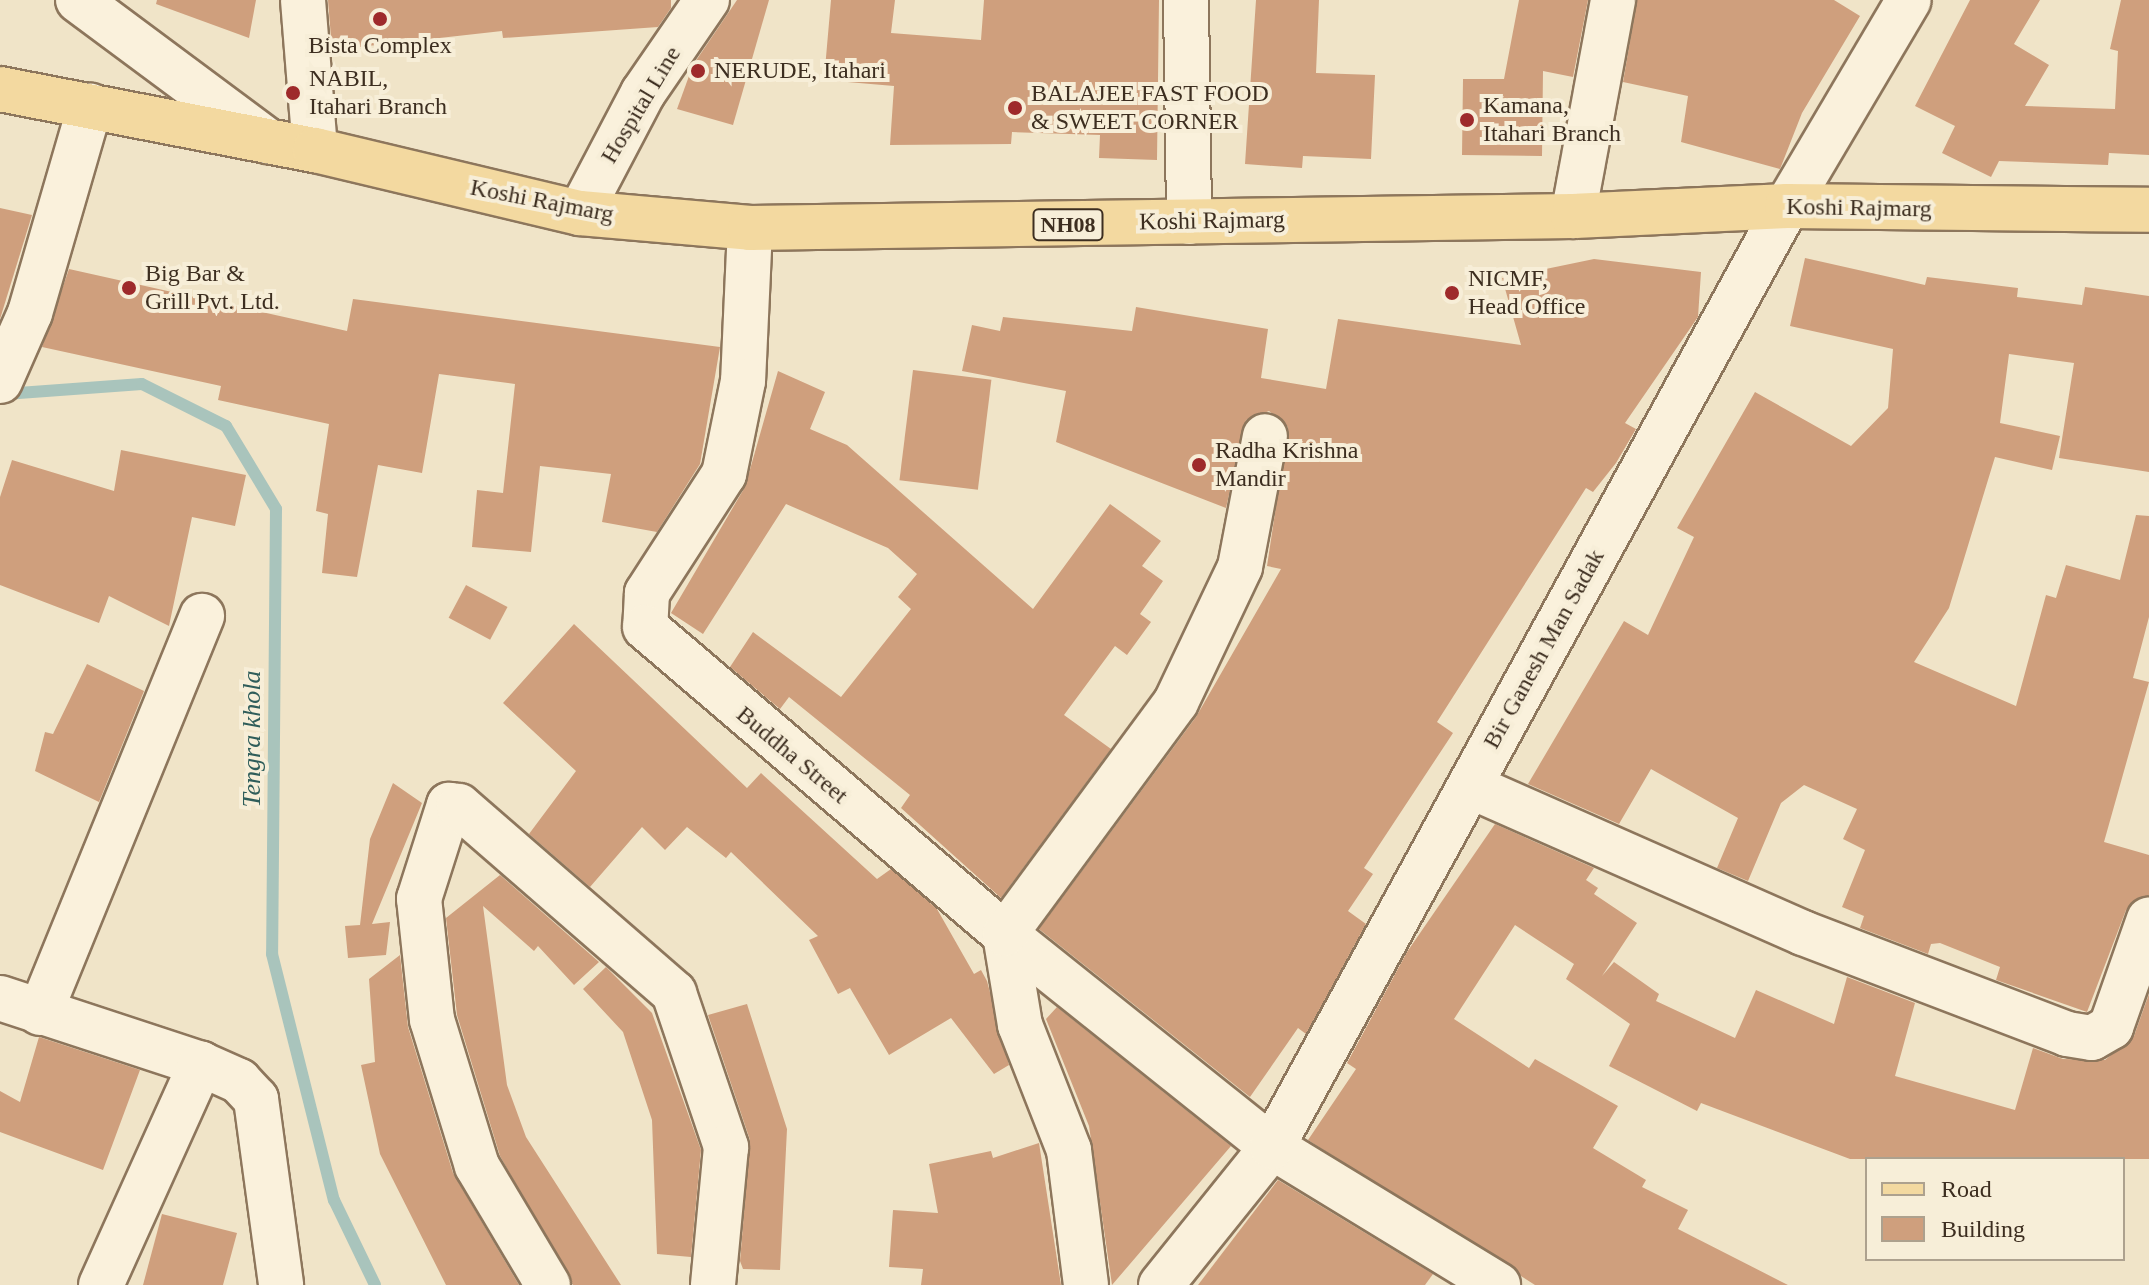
<!DOCTYPE html>
<style>
body{margin:0}
#map{position:relative;width:2149px;height:1285px;overflow:hidden;background:#f0e4c8;font-family:"Times New Roman",serif}
div>[style]{position:absolute}
.stream>*{height:12px;margin:-6px;padding:0 6px;transform-origin:6px;border-radius:6px;background:#a9c4bc}
.building>*{inset:0;background:#cf9f7d;transform-origin:0 0}
.roads{filter:drop-shadow(2px 0 #8d765c) drop-shadow(-2px 0 #8d765c) drop-shadow(0 2px #8d765c) drop-shadow(0 -2px #8d765c)}
.minor>*{height:44px;margin:-22px;padding:0 22px;transform-origin:22px;border-radius:22px;background:#faf1dc}
.major>*{height:44px;margin:-22px;padding:0 22px;transform-origin:22px;border-radius:22px;background:#f3d9a0}
.dots>*{width:22px;height:22px;translate:-50% -50%;box-sizing:border-box;border:4px solid #f7eed8;border-radius:50%}
span{translate:-50% -50%;white-space:nowrap;text-align:center;line-height:1.15;-webkit-text-stroke:8px #f7eed8;paint-order:stroke}
.shield-label span{padding:2px 6px;background:#f7eed8;border:2px solid;border-radius:6px;-webkit-text-stroke-width:0}
.shield-label{font-size:22px;color:#3d2e20;font-weight:700}
.poi-label{font-size:24px;color:#3d2e20}
.left{translate:0 -50%;text-align:left}
.street-label{font-size:24px;color:#3d2e20}
.water-label{font-size:26px;color:#2f5d5a;font-style:italic}
.legend{position:absolute;left:1865px;top:1157px;width:260px;height:104px;box-sizing:border-box;background:#f7eed8;border:2px solid #ada18e;margin:0;padding:10px 14px;list-style:none;font-size:24px;color:#3d2e20}
.legend li{display:flex;align-items:center;gap:16px;height:40px}
.legend b{width:40px;border:2px solid #ada18e}
</style>
<div id="map">
<div class="stream">
<div style="left:5px;top:394px;width:137px;rotate:-4.2deg"></div>
<div style="left:142px;top:384px;width:94px;rotate:26.6deg"></div>
<div style="left:226px;top:426px;width:97px;rotate:58.9deg"></div>
<div style="left:276px;top:509px;width:445px;rotate:90.5deg"></div>
<div style="left:272px;top:954px;width:254px;rotate:75.9deg"></div>
<div style="left:334px;top:1200px;width:94px;rotate:64.2deg"></div>
</div>
<div class="building">
<div style="clip-path:polygon(157px 0,256px 0,249px 38px,156px 4px)"></div>
<div style="clip-path:polygon(328px 0,671px 0,671px 8px,658px 27px,503px 38px,502px 31px,332px 50px)"></div>
<div style="clip-path:polygon(737px 0,769px 0,733px 125px,677px 109px,693px 65px)"></div>
<div style="clip-path:polygon(831px 0,895px 0,891px 33px,981px 40px,984px 0,1159px 0,1157px 160px,1099px 158px,1100px 135px,1012px 132px,1011px 144px,890px 145px,894px 86px,824px 80px)"></div>
<div style="clip-path:polygon(1256px 0,1319px 0,1316px 73px,1375px 75px,1371px 159px,1303px 156px,1302px 168px,1245px 164px)"></div>
<div style="clip-path:polygon(1519px 0,1588px 0,1573px 77px,1543px 71px,1542px 156px,1462px 155px,1463px 79px,1504px 79px)"></div>
<div style="clip-path:polygon(1637px 0,1834px 0,1860px 16px,1802px 113px,1780px 169px,1681px 142px,1688px 96px,1623px 82px)"></div>
<div style="clip-path:polygon(1970px 0,2040px 0,2014px 44px,2049px 65px,2025px 106px,2115px 109px,2118px 51px,2110px 49px,2121px 0,2149px 0,2149px 155px,2109px 153px,2108px 165px,1999px 161px,1991px 177px,1942px 153px,1955px 126px,1915px 106px)"></div>
<div style="clip-path:polygon(0 208px,32px 215px,0 319px)"></div>
<div style="clip-path:polygon(1805px 258px,1925px 285px,1927px 277px,2018px 288px,2017px 297px,2082px 305px,2085px 287px,2149px 296px,2149px 472px,2059px 458px,2074px 363px,2009px 354px,2000px 423px,2060px 436px,2052px 470px,1995px 457px,1949px 608px,1914px 662px,2016px 706px,2046px 595px,2056px 598px,2066px 565px,2120px 580px,2136px 515px,2149px 516px,2149px 617px,2133px 678px,2149px 682px,2104px 842px,2149px 855px,2149px 895px,2126px 910px,2087px 1012px,1996px 980px,2000px 967px,1940px 943px,1931px 944px,1928px 954px,1860px 928px,1864px 916px,1842px 907px,1865px 850px,1843px 839px,1857px 809px,1804px 785px,1781px 803px,1748px 881px,1717px 868px,1738px 818px,1651px 769px,1619px 824px,1528px 784px,1624px 621px,1648px 635px,1694px 537px,1677px 528px,1755px 392px,1851px 446px,1888px 408px,1893px 349px,1790px 326px)"></div>
<div style="clip-path:polygon(1594px 259px,1701px 272px,1698px 317px,1625px 423px,1636px 429px,1616px 463px,1593px 492px,1586px 488px,1437px 722px,1453px 733px,1364px 868px,1373px 874px,1348px 911px,1366px 924px,1306px 1034px,1298px 1028px,1250px 1097px,1039px 929px,1196px 717px,1281px 569px,1267px 566px,1288px 427px,1269px 411px,1246px 420px,1226px 508px,1056px 442px,1066px 391px,962px 371px,972px 325px,1000px 331px,1003px 317px,1132px 331px,1136px 307px,1268px 329px,1261px 378px,1326px 389px,1338px 319px,1521px 345px,1502px 278px)"></div>
<div style="clip-path:polygon(69px 269px,347px 331px,353px 299px,720px 347px,700px 464px,657px 532px,602px 522px,611px 474px,540px 466px,531px 552px,472px 547px,477px 490px,503px 493px,515px 384px,439px 374px,422px 473px,378px 465px,357px 577px,322px 573px,328px 514px,316px 511px,329px 424px,218px 400px,221px 386px,42px 347px)"></div>
<div style="left:913px;top:370px;width:79px;height:111px;rotate:7deg"></div>
<div style="clip-path:polygon(778px 371px,825px 392px,810px 429px,847px 445px,1033px 609px,1110px 504px,1161px 541px,1142px 566px,1163px 581px,1140px 614px,1151px 622px,1127px 655px,1115px 646px,1064px 715px,1111px 749px,1001px 898px,901px 808px,910px 795px,789px 697px,780px 709px,730px 667px,753px 632px,841px 697px,911px 609px,898px 597px,917px 574px,888px 548px,786px 504px,703px 634px,671px 613px,745px 487px)"></div>
<div style="clip-path:polygon(121px 450px,246px 475px,235px 526px,192px 517px,169px 626px,109px 596px,99px 623px,0 585px,0 497px,12px 460px,114px 491px)"></div>
<div style="left:466px;top:585px;width:47px;height:37px;rotate:28deg"></div>
<div style="clip-path:polygon(574px 624px,747px 788px,761px 773px,877px 879px,891px 869px,937px 909px,974px 974px,981px 970px,987px 981px,1009px 1065px,994px 1074px,951px 1018px,889px 1055px,850px 988px,838px 994px,809px 940px,818px 936px,731px 852px,726px 858px,687px 827px,665px 850px,642px 827px,590px 887px,529px 834px,576px 771px,503px 703px)"></div>
<div style="clip-path:polygon(87px 664px,144px 691px,99px 802px,35px 771px,45px 732px,53px 734px)"></div>
<div style="clip-path:polygon(393px 783px,422px 803px,372px 924px,390px 922px,386px 955px,348px 958px,345px 926px,360px 925px,370px 839px)"></div>
<div style="clip-path:polygon(1495px 824px,1594px 868px,1586px 880px,1598px 888px,1594px 894px,1637px 923px,1602px 976px,1614px 962px,1659px 994px,1656px 1001px,1735px 1038px,1756px 990px,1834px 1024px,1847px 977px,1915px 1003px,1895px 1076px,2015px 1110px,2033px 1048px,2063px 1059px,2105px 1060px,2134px 1036px,2149px 994px,2149px 1159px,1850px 1159px,1701px 1103px,1697px 1111px,1609px 1066px,1630px 1024px,1566px 979px,1574px 964px,1515px 925px,1454px 1019px,1529px 1068px,1535px 1059px,1618px 1106px,1593px 1148px,1646px 1180px,1642px 1187px,1688px 1210px,1678px 1229px,1788px 1285px,1535px 1285px,1308px 1140px,1356px 1069px,1347px 1063px,1407px 952px)"></div>
<div style="clip-path:polygon(500px 875px,599px 962px,574px 985px,538px 946px,534px 951px,483px 906px,507px 1085px,526px 1137px,621px 1285px,573px 1285px,500px 1156px,457px 1015px,446px 918px)"></div>
<div style="clip-path:polygon(400px 955px,408px 1027px,453px 1173px,519px 1285px,446px 1285px,380px 1154px,361px 1065px,375px 1062px,369px 979px)"></div>
<div style="clip-path:polygon(606px 967px,652px 1013px,701px 1150px,691px 1257px,657px 1254px,652px 1120px,623px 1032px,583px 989px)"></div>
<div style="clip-path:polygon(747px 1004px,787px 1129px,780px 1270px,743px 1269px,740px 1261px,750px 1140px,708px 1015px)"></div>
<div style="clip-path:polygon(1057px 1007px,1231px 1146px,1112px 1285px,1089px 1126px,1046px 1019px)"></div>
<div style="clip-path:polygon(39px 1037px,140px 1070px,103px 1170px,0 1132px,0 1091px,20px 1102px)"></div>
<div style="clip-path:polygon(1039px 1143px,1061px 1285px,921px 1285px,923px 1269px,889px 1267px,893px 1210px,938px 1213px,929px 1164px,991px 1151px,993px 1158px)"></div>
<div style="clip-path:polygon(1278px 1180px,1433px 1274px,1425px 1285px,1198px 1285px)"></div>
<div style="clip-path:polygon(162px 1214px,237px 1233px,223px 1285px,143px 1285px)"></div>
</div>
<div class="roads">
<div class="minor">
<div style="left:78px;top:0;width:237px;rotate:36.6deg"></div>
<div style="left:303px;top:0;width:150px;rotate:85.4deg"></div>
<div style="left:1186px;top:0;width:222px;rotate:89.2deg"></div>
<div style="left:580px;top:213px;width:136px;rotate:-62.3deg"></div>
<div style="left:643px;top:93px;width:113px;rotate:-55.5deg"></div>
<div style="left:1573px;top:216px;width:220px;rotate:-79.5deg"></div>
<div style="left:750px;top:228px;width:153px;rotate:92.6deg"></div>
<div style="left:743px;top:381px;width:95px;rotate:101.5deg"></div>
<div style="left:724px;top:474px;width:142px;rotate:122.9deg"></div>
<div style="left:647px;top:593px;width:34px;rotate:93deg"></div>
<div style="left:645px;top:627px;width:473px;rotate:40.5deg"></div>
<div style="left:1005px;top:934px;width:342px;rotate:38.6deg"></div>
<div style="left:1272px;top:1147px;width:265px;rotate:31.4deg"></div>
<div style="left:0;top:381px;width:74px;rotate:-66.2deg"></div>
<div style="left:30px;top:313px;width:216px;rotate:-73.8deg"></div>
<div style="left:1470px;top:786px;width:364px;rotate:23.8deg"></div>
<div style="left:1803px;top:933px;width:283px;rotate:20.9deg"></div>
<div style="left:2067px;top:1034px;width:25px;rotate:9deg"></div>
<div style="left:2092px;top:1038px;width:22px;rotate:-30deg"></div>
<div style="left:2111px;top:1027px;width:114px;rotate:-70.6deg"></div>
<div style="left:0;top:998px;width:212px;rotate:18.2deg"></div>
<div style="left:40px;top:1013px;width:429px;rotate:-67.8deg"></div>
<div style="left:101px;top:1285px;width:243px;rotate:-65.7deg"></div>
<div style="left:201px;top:1064px;width:42px;rotate:24.1deg"></div>
<div style="left:239px;top:1081px;width:25px;rotate:47deg"></div>
<div style="left:256px;top:1099px;width:188px;rotate:82.3deg"></div>
<div style="left:548px;top:1285px;width:139px;rotate:-120.8deg"></div>
<div style="left:477px;top:1166px;width:153px;rotate:-107.1deg"></div>
<div style="left:432px;top:1020px;width:122px;rotate:-96.1deg"></div>
<div style="left:419px;top:899px;width:99px;rotate:-72.3deg"></div>
<div style="left:449px;top:805px;width:10px;rotate:6deg"></div>
<div style="left:459px;top:806px;width:285px;rotate:41deg"></div>
<div style="left:674px;top:993px;width:163px;rotate:71.3deg"></div>
<div style="left:726px;top:1147px;width:139px;rotate:95.4deg"></div>
<div style="left:1086px;top:1285px;width:136px;rotate:-97.2deg"></div>
<div style="left:1069px;top:1150px;width:134px;rotate:-111.4deg"></div>
<div style="left:1020px;top:1025px;width:92px;rotate:-99.4deg"></div>
<div style="left:1005px;top:934px;width:288px;rotate:-53.6deg"></div>
<div style="left:1176px;top:702px;width:149px;rotate:-64.6deg"></div>
<div style="left:1240px;top:567px;width:133px;rotate:-79.2deg"></div>
<div style="left:1161px;top:1285px;width:177px;rotate:-51.2deg"></div>
<div style="left:1272px;top:1147px;width:1073px;rotate:-61.31deg"></div>
<div style="left:1787px;top:206px;width:239px;rotate:-59.4deg"></div>
</div>
<div class="major">
<div style="left:0;top:89px;width:321px;rotate:11deg"></div>
<div style="left:315px;top:150px;width:272px;rotate:13.4deg"></div>
<div style="left:580px;top:213px;width:171px;rotate:5deg"></div>
<div style="left:750px;top:228px;width:823px;rotate:-0.84deg"></div>
<div style="left:1573px;top:216px;width:214px;rotate:-2.7deg"></div>
<div style="left:1787px;top:206px;width:362px;rotate:0.6deg"></div>
</div>
</div>
<div class="dots">
<div style="left:380px;top:19px;background:#9e2a2b"></div>
<div style="left:698px;top:71px;background:#9e2a2b"></div>
<div style="left:293px;top:93px;background:#9e2a2b"></div>
<div style="left:1015px;top:108px;background:#9e2a2b"></div>
<div style="left:1467px;top:120px;background:#9e2a2b"></div>
<div style="left:129px;top:288px;background:#9e2a2b"></div>
<div style="left:1452px;top:293px;background:#9e2a2b"></div>
<div style="left:1199px;top:465px;background:#9e2a2b"></div>
</div>
<div class="shield-label">
<span style="left:1068px;top:225px">NH08</span>
</div>
<div class="poi-label">
<span style="left:380px;top:46px">Bista Complex</span>
<span class="left" style="left:714px;top:71px">NERUDE, Itahari</span>
<span class="left" style="left:309px;top:93px">NABIL,<br>Itahari Branch</span>
<span class="left" style="left:1031px;top:108px">BALAJEE FAST FOOD<br>&amp; SWEET CORNER</span>
<span class="left" style="left:1483px;top:120px">Kamana,<br>Itahari Branch</span>
<span class="left" style="left:145px;top:288px">Big Bar &amp;<br>Grill Pvt. Ltd.</span>
<span class="left" style="left:1468px;top:293px">NICMF,<br>Head Office</span>
<span class="left" style="left:1215px;top:465px">Radha Krishna<br>Mandir</span>
</div>
<div class="street-label">
<span style="left:641px;top:105px;rotate:-59deg">Hospital Line</span>
<span style="left:542px;top:201px;rotate:11deg">Koshi Rajmarg</span>
<span style="left:1859px;top:208px;rotate:1deg">Koshi Rajmarg</span>
<span style="left:1212px;top:221px;rotate:-1deg">Koshi Rajmarg</span>
<span style="left:1544px;top:649px;rotate:-61deg">Bir Ganesh Man Sadak</span>
<span style="left:792px;top:755px;rotate:40deg">Buddha Street</span>
</div>
<div class="water-label">
<span style="left:252px;top:739px;rotate:-90deg">Tengra khola</span>
</div>
<ul class="legend">
<li><b style="height:10px;background:#f3d9a0"></b>Road</li>
<li><b style="height:22px;background:#cf9f7d"></b>Building</li>
</ul>
</div>
